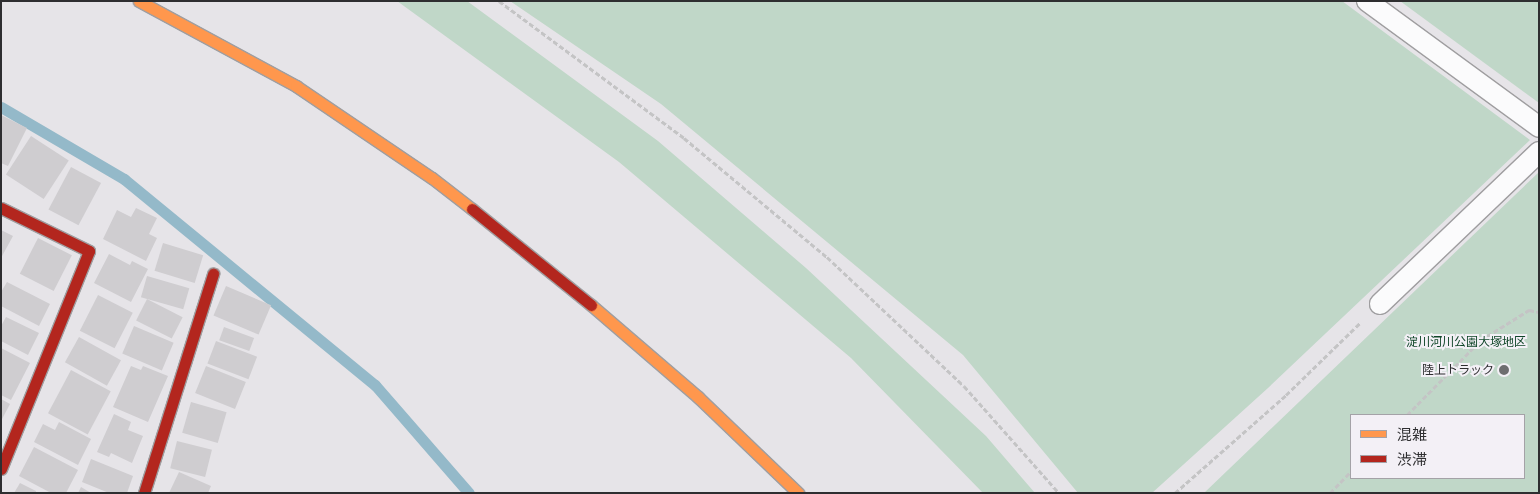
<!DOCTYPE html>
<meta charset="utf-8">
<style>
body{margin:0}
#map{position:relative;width:1540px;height:494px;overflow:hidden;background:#e6e4e8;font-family:Manrope,"Noto Sans JP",sans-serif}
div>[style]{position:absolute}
.green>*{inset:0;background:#c0d7c8}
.stream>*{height:11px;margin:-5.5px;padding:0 5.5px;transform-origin:5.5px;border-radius:5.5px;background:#94b9c9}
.building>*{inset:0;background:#cfcdd0;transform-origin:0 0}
.path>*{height:3px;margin-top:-1.5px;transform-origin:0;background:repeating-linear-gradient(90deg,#c4c4c5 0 5px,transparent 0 7.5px)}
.roads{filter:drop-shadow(1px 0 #9f9ea0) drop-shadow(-1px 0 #9f9ea0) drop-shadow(0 1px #9f9ea0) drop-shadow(0 -1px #9f9ea0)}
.lane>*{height:20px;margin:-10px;padding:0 10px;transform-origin:10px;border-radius:10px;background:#fbfbfc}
.slow>*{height:11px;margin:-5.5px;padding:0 5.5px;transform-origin:5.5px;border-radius:5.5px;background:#ff974d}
.jam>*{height:11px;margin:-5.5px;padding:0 5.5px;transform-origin:5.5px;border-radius:5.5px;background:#b3261e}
.dots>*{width:14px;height:14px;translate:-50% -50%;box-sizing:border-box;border:2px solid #f3f0f6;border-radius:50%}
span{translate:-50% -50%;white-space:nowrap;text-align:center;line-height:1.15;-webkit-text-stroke:4px #f3f0f6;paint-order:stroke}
.park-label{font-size:12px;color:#104629}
.poi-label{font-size:12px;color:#2e2e30}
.right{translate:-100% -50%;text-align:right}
.frame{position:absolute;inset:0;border:2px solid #2e2e30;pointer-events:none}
.legend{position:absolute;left:1350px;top:414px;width:175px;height:65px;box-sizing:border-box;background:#f3f0f6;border:1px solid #a4a2a7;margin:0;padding:6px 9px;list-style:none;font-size:15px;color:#2e2e30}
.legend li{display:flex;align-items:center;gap:10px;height:25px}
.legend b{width:25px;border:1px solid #a4a2a7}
</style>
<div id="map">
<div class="green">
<div style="clip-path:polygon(397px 1px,467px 1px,658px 141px,806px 268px,986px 436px,1035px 493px,983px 493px,851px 358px,619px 162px)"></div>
<div style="clip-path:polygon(510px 1px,1342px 1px,1530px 140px,1268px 388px,1152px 493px,1078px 493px,963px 355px,661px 104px)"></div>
<div style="clip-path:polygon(1400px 1px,1539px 1px,1539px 103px)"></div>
<div style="clip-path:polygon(evenodd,1539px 172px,1539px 493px,1204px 493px,1539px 172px,1351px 415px,1524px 415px,1524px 478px,1351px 478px,1351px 415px)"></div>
</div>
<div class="stream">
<div style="left:1px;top:107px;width:143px;rotate:30.3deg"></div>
<div style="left:124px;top:179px;width:325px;rotate:39.4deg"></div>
<div style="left:375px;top:385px;width:143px;rotate:49deg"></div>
</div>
<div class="building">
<div style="clip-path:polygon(1px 115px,27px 128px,8px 166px,1px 163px)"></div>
<div style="left:31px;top:136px;width:45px;height:46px;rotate:33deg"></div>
<div style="left:71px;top:167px;width:34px;height:48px;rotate:28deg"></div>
<div style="clip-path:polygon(136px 208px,157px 218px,149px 234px,157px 238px,146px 261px,103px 239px,117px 210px,131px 217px)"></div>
<div style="clip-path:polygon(1px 230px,13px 236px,1px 258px)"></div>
<div style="left:38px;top:238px;width:38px;height:40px;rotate:27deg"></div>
<div style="left:163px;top:243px;width:42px;height:29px;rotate:17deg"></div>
<div style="clip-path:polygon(109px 254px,130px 265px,132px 261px,148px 269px,131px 302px,94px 283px)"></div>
<div style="left:147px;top:276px;width:44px;height:22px;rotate:16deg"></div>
<div style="clip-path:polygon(7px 282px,50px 304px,39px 326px,1px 306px,1px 292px)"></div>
<div style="left:226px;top:286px;width:49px;height:32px;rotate:23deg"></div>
<div style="left:98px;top:295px;width:39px;height:40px;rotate:27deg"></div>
<div style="left:147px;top:299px;width:40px;height:24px;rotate:27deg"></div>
<div style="clip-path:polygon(6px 317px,39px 333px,28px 355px,1px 341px,1px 326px)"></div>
<div style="left:134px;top:326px;width:43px;height:30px;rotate:23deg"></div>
<div style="left:224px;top:327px;width:32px;height:14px;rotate:20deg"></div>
<div style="left:79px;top:337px;width:48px;height:29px;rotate:29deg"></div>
<div style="left:216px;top:341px;width:44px;height:24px;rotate:21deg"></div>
<div style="clip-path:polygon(1px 348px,30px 363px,11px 400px,1px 395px)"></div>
<div style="clip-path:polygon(131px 366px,141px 370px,143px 366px,168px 376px,148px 422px,113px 407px)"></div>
<div style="left:206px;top:366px;width:43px;height:29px;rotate:22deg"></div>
<div style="left:71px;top:370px;width:45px;height:49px;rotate:28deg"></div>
<div style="clip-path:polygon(1px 399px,10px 404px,1px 421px)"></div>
<div style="left:191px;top:402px;width:37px;height:32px;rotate:16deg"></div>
<div style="clip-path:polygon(114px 414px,131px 422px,128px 430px,143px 436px,132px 463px,111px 453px,109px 457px,97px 452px)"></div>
<div style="clip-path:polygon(59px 422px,91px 439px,78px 465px,34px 442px,43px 424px,55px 430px)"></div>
<div style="left:177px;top:441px;width:36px;height:28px;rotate:14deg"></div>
<div style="clip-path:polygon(34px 447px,78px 470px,66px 493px,51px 493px,19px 476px)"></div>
<div style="clip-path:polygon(91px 459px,133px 476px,127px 493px,109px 493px,82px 482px)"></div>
<div style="clip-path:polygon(179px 472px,211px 486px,208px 493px,169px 493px)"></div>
<div style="clip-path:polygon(20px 483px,36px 491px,36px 493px,14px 493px)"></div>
<div style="clip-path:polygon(81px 487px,91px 493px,78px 493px)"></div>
</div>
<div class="path">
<div style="left:499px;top:1px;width:230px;rotate:36.5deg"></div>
<div style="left:684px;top:138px;width:186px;rotate:39.8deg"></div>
<div style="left:827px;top:257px;width:188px;rotate:43.3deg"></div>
<div style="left:964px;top:386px;width:143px;rotate:48.4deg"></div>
<div style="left:1407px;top:415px;width:105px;rotate:-45.4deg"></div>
<div style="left:1481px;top:340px;width:57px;rotate:-32deg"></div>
<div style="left:1529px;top:310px;width:10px;rotate:11deg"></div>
<div style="left:1175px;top:493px;width:148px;rotate:-41.4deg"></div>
<div style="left:1286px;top:395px;width:103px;rotate:-44.2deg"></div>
<div style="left:1330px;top:493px;width:30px;rotate:-46deg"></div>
</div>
<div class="roads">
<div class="lane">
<div style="left:1367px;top:1px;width:213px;rotate:36.2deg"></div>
<div style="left:1380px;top:304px;width:220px;rotate:-43.7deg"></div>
</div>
<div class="slow">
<div style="left:139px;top:1px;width:179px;rotate:28.4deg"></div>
<div style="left:296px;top:86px;width:164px;rotate:34.1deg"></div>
<div style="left:432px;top:178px;width:51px;rotate:37.8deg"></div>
<div style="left:591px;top:305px;width:141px;rotate:40.7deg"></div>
<div style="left:698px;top:397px;width:139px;rotate:43.8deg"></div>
</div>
<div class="jam">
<div style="left:1px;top:208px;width:98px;rotate:26deg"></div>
<div style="left:89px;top:251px;width:235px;rotate:112deg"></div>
<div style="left:472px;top:209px;width:153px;rotate:38.9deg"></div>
<div style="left:144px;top:493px;width:230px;rotate:-72.5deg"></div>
</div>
</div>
<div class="dots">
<div style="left:1504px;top:370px;background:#6e6e70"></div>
</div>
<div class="park-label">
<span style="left:1466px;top:342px">淀川河川公園大塚地区</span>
</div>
<div class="poi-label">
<span class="right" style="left:1494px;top:370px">陸上トラック</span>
</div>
<div class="frame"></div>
<ul class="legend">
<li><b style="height:6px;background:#ff974d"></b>混雑</li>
<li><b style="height:6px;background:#b3261e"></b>渋滞</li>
</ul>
</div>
